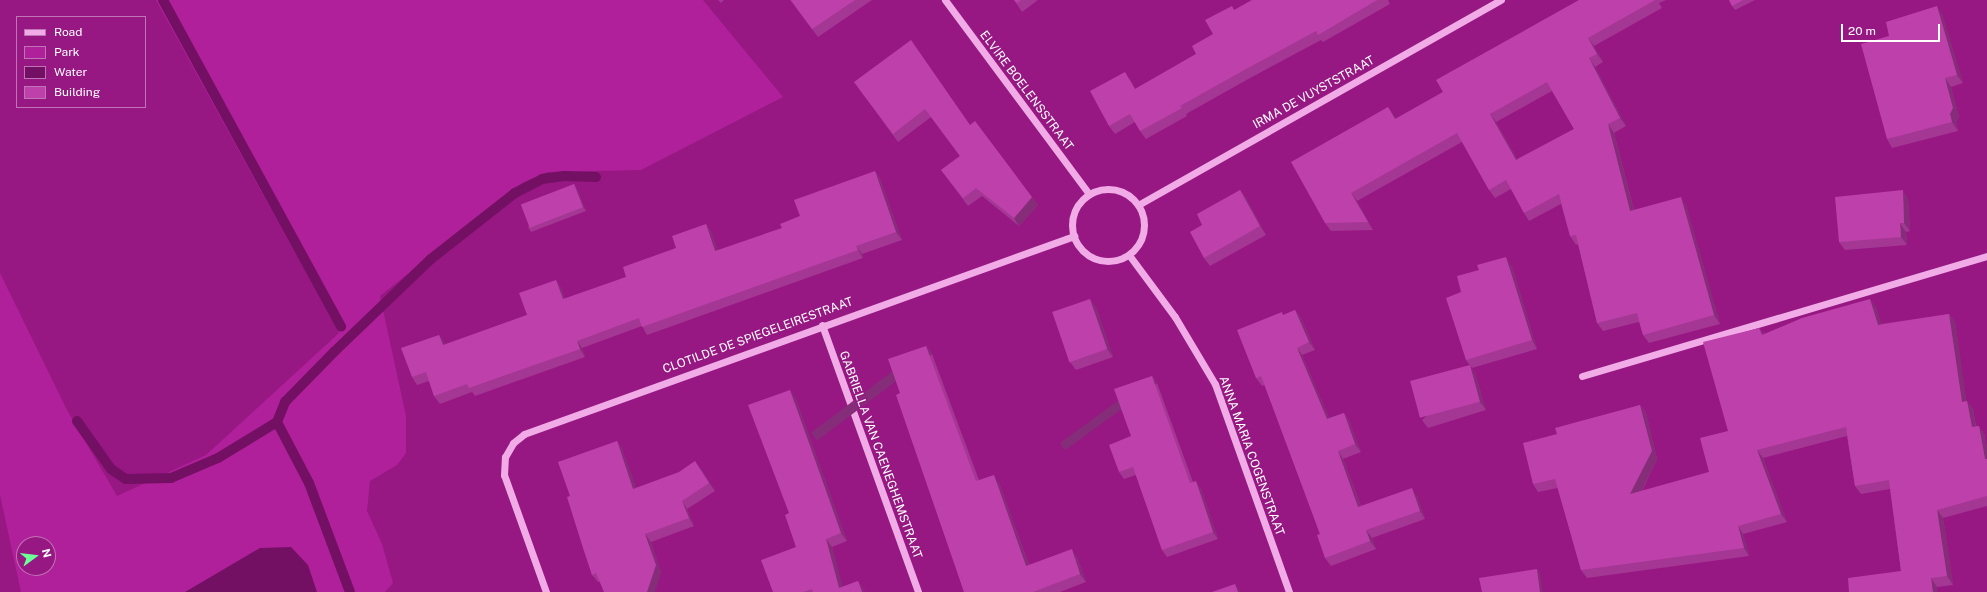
<!DOCTYPE html>
<style>
body{margin:0}
#map{position:relative;width:1987px;height:592px;overflow:hidden;background:#971883;font-family:"Public Sans",sans-serif}
div>[style]{position:absolute}
.green>*{inset:0;background:#b0209b}
.water>*{inset:0;background:#741063}
.stream>*{height:10px;margin:-5px;padding:0 5px;transform-origin:5px;border-radius:5px;background:#741063}
.minor>*{height:7px;margin:-3.5px;padding:0 3.5px;transform-origin:3.5px;border-radius:3.5px;background:#f1abe7}
.minor>.ring{margin:-3.5px;padding:0;box-sizing:content-box;background:none;border:7px solid #f1abe7;border-radius:50%}
.wall>*{inset:0;background:#a33793}
.shaded-wall>*{inset:0;background:#852d78;transform-origin:0 0}
.building>*{inset:0;background:#be40ab;transform-origin:0 0}
span{translate:-50% -50%;white-space:nowrap;text-align:center;line-height:1.15;-webkit-text-stroke:3px #971883;paint-order:stroke}
.street-label{font-size:12px;color:#fff}
.legend{position:absolute;left:16px;top:16px;width:130px;height:92px;box-sizing:border-box;background:#971883;border:1px solid #c174b5;margin:0;padding:5px 7px;list-style:none;font-size:12px;color:#fff}
.legend li{display:flex;align-items:center;gap:8px;height:20px}
.legend b{width:20px;border:1px solid #c174b5}
.north{position:absolute;left:16px;top:536px;width:40px;height:40px;box-sizing:border-box;background:#971883;border:1px solid #c174b5;border-radius:50%;rotate:75deg;font-size:11px;font-weight:700;line-height:16px;text-align:center;color:#fff}
.north::after{content:'';display:block;margin:auto;width:14px;height:18px;background:#6bff98;clip-path:polygon(50% 0,100% 100%,50% 72%,0 100%)}
.scale{position:absolute;left:1841px;top:24px;width:99px;height:18px;box-sizing:border-box;border:2px solid #fff;border-top:0;padding-left:5px;font-size:12px;line-height:14px;white-space:nowrap;color:#fff;-webkit-text-stroke:3px #971883;paint-order:stroke}
</style>
<div id="map">
<div class="green">
<div style="clip-path:polygon(evenodd,156px 0,703px 0,783px 97px,641px 170px,547px 172px,522px 183px,380px 296px,406px 416px,406px 453px,397px 465px,370px 481px,367px 511px,382px 544px,393px 583px,385px 592px,21px 592px,0 495px,0 273px,67px 410px,117px 496px,206px 455px,339px 333px,156px 0,24px 544px,48px 544px,48px 568px,24px 568px,24px 544px)"></div>
</div>
<div class="water">
<div style="clip-path:polygon(291px 547px,308px 565px,317px 592px,185px 592px,260px 548px)"></div>
</div>
<div class="stream">
<div style="left:163px;top:0;width:372px;rotate:61.4deg"></div>
<div style="left:77px;top:421px;width:59px;rotate:54.7deg"></div>
<div style="left:111px;top:469px;width:18px;rotate:34deg"></div>
<div style="left:126px;top:479px;width:45px;rotate:-1.3deg"></div>
<div style="left:171px;top:478px;width:51px;rotate:-23.1deg"></div>
<div style="left:218px;top:458px;width:69px;rotate:-31.4deg"></div>
<div style="left:277px;top:422px;width:22px;rotate:-68deg"></div>
<div style="left:285px;top:402px;width:71px;rotate:-45.6deg"></div>
<div style="left:335px;top:351px;width:133px;rotate:-43.8deg"></div>
<div style="left:431px;top:259px;width:107px;rotate:-38.2deg"></div>
<div style="left:515px;top:193px;width:30px;rotate:-27deg"></div>
<div style="left:542px;top:179px;width:22px;rotate:-8deg"></div>
<div style="left:564px;top:176px;width:32px;rotate:2deg"></div>
<div style="left:277px;top:422px;width:69px;rotate:62.3deg"></div>
<div style="left:309px;top:483px;width:116px;rotate:69.4deg"></div>
</div>
<div class="minor">
<div style="left:945px;top:0;width:242px;rotate:53.4deg"></div>
<div class="ring" style="left:1072px;top:189px;width:65px;height:65px"></div>
<div style="left:1138px;top:205px;width:417px;rotate:-29.5deg"></div>
<div style="left:1129px;top:255px;width:77px;rotate:53.4deg"></div>
<div style="left:1175px;top:317px;width:78px;rotate:59.2deg"></div>
<div style="left:1215px;top:384px;width:221px;rotate:70.4deg"></div>
<div style="left:822px;top:325px;width:284px;rotate:70.2deg"></div>
<div style="left:1582px;top:376px;width:422px;rotate:-16.5deg"></div>
<div style="left:546px;top:592px;width:124px;rotate:-109.7deg"></div>
<div style="left:504px;top:475px;width:18px;rotate:-87deg"></div>
<div style="left:505px;top:457px;width:16px;rotate:-60deg"></div>
<div style="left:513px;top:443px;width:14px;rotate:-39deg"></div>
<div style="left:524px;top:434px;width:585px;rotate:-19.8deg"></div>
</div>
<div class="wall">
<div style="clip-path:polygon(718px 0,724px 0,721px 3px)"></div>
<div style="clip-path:polygon(790px 0,872px 0,818px 37px)"></div>
<div style="clip-path:polygon(1014px 0,1038px 0,1022px 12px)"></div>
<div style="clip-path:polygon(1252px 0,1388px 0,1390px 4px,1323px 42px,1321px 40px,1252px 77px,1186px 114px,1187px 116px,1146px 139px,1140px 131px,1135px 122px,1115px 134px,1109px 126px,1130px 79px,1135px 89px,1196px 54px,1235px 10px)"></div>
<div style="clip-path:polygon(evenodd,1579px 0,1666px 0,1659px 3px,1662px 8px,1594px 46px,1603px 62px,1595px 67px,1626px 126px,1614px 133px,1634px 210px,1686px 205px,1720px 324px,1649px 343px,1643px 335px,1639px 322px,1603px 331px,1597px 323px,1578px 244px,1576px 245px,1570px 236px,1561px 204px,1529px 221px,1524px 213px,1511px 189px,1495px 198px,1489px 190px,1462px 142px,1357px 201px,1373px 230px,1331px 231px,1325px 223px,1388px 107px,1396px 119px,1443px 92px,1579px 0,1552px 91px,1574px 129px,1517px 159px,1496px 122px,1552px 91px)"></div>
<div style="clip-path:polygon(1729px 0,1755px 0,1735px 10px,1732px 6px)"></div>
<div style="clip-path:polygon(1942px 14px,1963px 83px,1951px 87px,1959px 117px,1956px 122px,1958px 131px,1892px 148px,1887px 139px,1889px 36px)"></div>
<div style="clip-path:polygon(854px 82px,970px 125px,1038px 205px,1019px 226px,982px 196px,968px 206px,941px 170px,960px 156px,931px 117px,898px 142px)"></div>
<div style="clip-path:polygon(875px 171px,880px 179px,902px 240px,862px 254px,863px 258px,647px 335px,642px 326px,582px 348px,585px 357px,475px 396px,472px 392px,440px 404px,434px 396px,429px 381px,417px 385px,412px 377px,439px 335px,446px 345px,527px 315px,556px 280px,561px 288px,565px 299px,626px 277px,676px 248px,706px 224px,711px 232px,718px 251px,782px 228px,800px 216px)"></div>
<div style="clip-path:polygon(574px 184px,577px 189px,586px 211px,531px 232px,528px 227px)"></div>
<div style="clip-path:polygon(1240px 190px,1246px 198px,1266px 235px,1210px 266px,1204px 258px,1202px 225px)"></div>
<div style="clip-path:polygon(1908px 199px,1910px 231px,1906px 232px,1907px 245px,1845px 250px,1839px 242px)"></div>
<div style="clip-path:polygon(1512px 266px,1537px 349px,1472px 368px,1466px 360px,1461px 292px)"></div>
<div style="clip-path:polygon(1096px 307px,1113px 357px,1076px 370px,1070px 362px)"></div>
<div style="clip-path:polygon(1876px 307px,1881px 324px,1949px 314px,1955px 322px,1966px 401px,1973px 409px,1976px 426px,1979px 426px,1984px 434px,1987px 448px,1987px 506px,1943px 518px,1953px 585px,1937px 587px,1901px 571px,1890px 489px,1861px 494px,1855px 486px,1847px 436px,1763px 458px,1787px 522px,1743px 534px,1749px 556px,1587px 578px,1581px 570px,1558px 488px,1538px 492px,1533px 484px,1557px 434px,1640px 405px,1646px 413px,1657px 459px,1642px 491px,1709px 472px,1728px 431px,1759px 328px,1764px 334px)"></div>
<div style="clip-path:polygon(1295px 310px,1301px 318px,1315px 350px,1302px 355px,1329px 418px,1344px 413px,1349px 421px,1361px 452px,1343px 459px,1361px 506px,1417px 496px,1425px 519px,1372px 538px,1376px 549px,1331px 566px,1325px 558px,1320px 534px,1265px 385px,1262px 386px,1256px 378px,1284px 315px)"></div>
<div style="clip-path:polygon(926px 346px,932px 354px,979px 480px,999px 483px,1029px 565px,1077px 557px,1086px 582px,1060px 592px,964px 592px,900px 393px)"></div>
<div style="clip-path:polygon(1475px 373px,1486px 410px,1428px 428px,1422px 420px)"></div>
<div style="clip-path:polygon(1152px 376px,1157px 383px,1193px 482px,1201px 489px,1218px 539px,1167px 557px,1162px 550px,1136px 475px,1124px 479px,1119px 472px)"></div>
<div style="clip-path:polygon(795px 397px,847px 541px,832px 547px,842px 587px,858px 581px,863px 589px,865px 592px,773px 592px,796px 547px,789px 513px)"></div>
<div style="clip-path:polygon(617px 441px,622px 449px,636px 488px,701px 469px,715px 491px,687px 509px,694px 526px,651px 542px,661px 573px,598px 582px,592px 575px,570px 496px)"></div>
</div>
<div class="shaded-wall">
<div style="clip-path:polygon(1937px 6px,1942px 14px,1963px 83px,1957px 75px)"></div>
<div style="clip-path:polygon(1588px 38px,1594px 46px,1603px 62px,1597px 54px)"></div>
<div style="clip-path:polygon(1589px 58px,1595px 67px,1626px 126px,1620px 118px)"></div>
<div style="clip-path:polygon(1125px 72px,1130px 79px,1140px 97px,1135px 89px)"></div>
<div style="clip-path:polygon(1945px 78px,1951px 87px,1959px 117px,1956px 122px,1958px 131px,1952px 122px,1950px 114px)"></div>
<div style="clip-path:polygon(1388px 107px,1394px 115px,1401px 127px,1395px 119px)"></div>
<div style="clip-path:polygon(1490px 114px,1496px 122px,1522px 168px,1516px 160px)"></div>
<div style="clip-path:polygon(1608px 124px,1614px 133px,1636px 219px,1630px 211px)"></div>
<div style="clip-path:polygon(875px 171px,880px 179px,902px 240px,896px 232px)"></div>
<div style="clip-path:polygon(574px 184px,577px 189px,586px 211px,583px 207px)"></div>
<div style="clip-path:polygon(1240px 190px,1246px 198px,1266px 235px,1260px 226px)"></div>
<div style="clip-path:polygon(1903px 190px,1908px 199px,1910px 231px,1904px 223px)"></div>
<div style="clip-path:polygon(1351px 193px,1357px 201px,1373px 230px,1368px 222px)"></div>
<div style="clip-path:polygon(1032px 197px,1038px 205px,1019px 226px,1014px 218px)"></div>
<div style="clip-path:polygon(1681px 197px,1686px 205px,1720px 324px,1714px 315px)"></div>
<div style="clip-path:polygon(1900px 223px,1906px 232px,1907px 245px,1901px 237px)"></div>
<div style="clip-path:polygon(706px 224px,711px 232px,721px 259px,715px 251px)"></div>
<div style="clip-path:polygon(856px 246px,862px 254px,863px 258px,858px 250px)"></div>
<div style="clip-path:polygon(1506px 257px,1512px 266px,1537px 349px,1532px 340px)"></div>
<div style="clip-path:polygon(556px 280px,561px 288px,568px 307px,563px 299px)"></div>
<div style="clip-path:polygon(1090px 299px,1096px 307px,1113px 357px,1107px 349px)"></div>
<div style="clip-path:polygon(1870px 299px,1876px 307px,1884px 333px,1878px 325px)"></div>
<div style="clip-path:polygon(1295px 310px,1301px 318px,1315px 350px,1309px 342px)"></div>
<div style="clip-path:polygon(1949px 314px,1955px 322px,1968px 410px,1962px 402px)"></div>
<div style="clip-path:polygon(1759px 328px,1765px 336px,1762px 335px)"></div>
<div style="clip-path:polygon(439px 335px,445px 343px,449px 353px,443px 345px)"></div>
<div style="clip-path:polygon(577px 341px,582px 348px,585px 357px,580px 349px)"></div>
<div style="left:926px;top:346px;width:10px;height:144px;rotate:53deg"></div>
<div style="clip-path:polygon(1297px 348px,1302px 355px,1333px 427px,1327px 419px)"></div>
<div style="clip-path:polygon(1470px 365px,1475px 373px,1486px 410px,1480px 402px)"></div>
<div style="left:1152px;top:376px;width:9px;height:114px;rotate:54deg"></div>
<div style="clip-path:polygon(790px 390px,795px 397px,847px 541px,841px 533px)"></div>
<div style="clip-path:polygon(1967px 401px,1973px 409px,1977px 435px,1972px 427px)"></div>
<div style="clip-path:polygon(1640px 405px,1646px 413px,1657px 459px,1636px 502px,1630px 494px)"></div>
<div style="clip-path:polygon(1344px 413px,1349px 421px,1361px 452px,1355px 444px)"></div>
<div style="clip-path:polygon(1979px 426px,1984px 434px,1987px 448px,1987px 462px,1985px 459px)"></div>
<div style="clip-path:polygon(617px 441px,622px 449px,639px 496px,633px 489px)"></div>
<div style="clip-path:polygon(1757px 450px,1763px 458px,1787px 522px,1781px 514px)"></div>
<div style="clip-path:polygon(1338px 451px,1343px 459px,1364px 515px,1358px 507px)"></div>
<div style="clip-path:polygon(695px 461px,701px 469px,715px 491px,709px 483px)"></div>
<div style="clip-path:polygon(994px 475px,999px 483px,1032px 574px,1026px 566px)"></div>
<div style="clip-path:polygon(1196px 481px,1201px 489px,1218px 539px,1213px 532px)"></div>
<div style="clip-path:polygon(1412px 488px,1417px 496px,1425px 519px,1420px 511px)"></div>
<div style="clip-path:polygon(682px 501px,687px 509px,694px 526px,689px 518px)"></div>
<div style="clip-path:polygon(1937px 510px,1943px 518px,1953px 585px,1947px 576px)"></div>
<div style="clip-path:polygon(1738px 526px,1743px 534px,1749px 556px,1744px 548px)"></div>
<div style="clip-path:polygon(1366px 530px,1372px 538px,1376px 549px,1370px 541px)"></div>
<div style="clip-path:polygon(645px 534px,651px 542px,661px 573px,655px 592px,647px 592px)"></div>
<div style="clip-path:polygon(826px 539px,832px 547px,844px 592px,839px 588px)"></div>
<div style="clip-path:polygon(1072px 549px,1077px 557px,1086px 582px,1080px 574px)"></div>
<div style="clip-path:polygon(1537px 569px,1540px 573px,1543px 592px,1540px 592px)"></div>
<div style="clip-path:polygon(1931px 578px,1937px 587px,1937px 592px,1933px 592px)"></div>
<div style="clip-path:polygon(858px 581px,863px 589px,865px 592px,862px 592px)"></div>
<div style="clip-path:polygon(1235px 584px,1241px 592px,1238px 592px)"></div>
</div>
<div class="building">
<div style="clip-path:polygon(791px 0,855px 0,812px 29px)"></div>
<div style="clip-path:polygon(1014px 0,1021px 0,1017px 3px)"></div>
<div style="clip-path:polygon(1252px 0,1377px 0,1318px 35px,1316px 31px,1246px 69px,1180px 106px,1182px 108px,1140px 131px,1130px 114px,1109px 126px,1090px 91px,1125px 72px,1135px 89px,1196px 54px,1192px 46px,1213px 34px,1205px 20px,1232px 6px,1234px 10px)"></div>
<div style="clip-path:polygon(evenodd,1579px 0,1655px 0,1588px 38px,1597px 54px,1589px 58px,1620px 118px,1608px 124px,1630px 211px,1681px 197px,1714px 315px,1643px 335px,1637px 313px,1597px 323px,1576px 235px,1570px 236px,1559px 194px,1524px 213px,1506px 180px,1489px 190px,1457px 133px,1351px 193px,1368px 222px,1325px 223px,1291px 162px,1388px 107px,1395px 119px,1443px 92px,1436px 80px,1579px 0,1547px 82px,1574px 129px,1516px 160px,1490px 114px,1547px 82px)"></div>
<div style="clip-path:polygon(1729px 0,1743px 0,1732px 6px)"></div>
<div style="clip-path:polygon(1937px 6px,1957px 75px,1945px 78px,1953px 108px,1950px 114px,1952px 122px,1887px 139px,1861px 44px,1889px 36px,1886px 22px)"></div>
<div style="clip-path:polygon(911px 40px,970px 125px,975px 121px,1032px 197px,1014px 218px,976px 188px,963px 198px,941px 170px,960px 156px,925px 109px,893px 134px,854px 82px)"></div>
<div style="clip-path:polygon(875px 171px,896px 232px,856px 246px,858px 250px,642px 327px,639px 318px,577px 341px,580px 349px,469px 388px,467px 384px,434px 396px,426px 372px,412px 377px,401px 348px,439px 335px,443px 345px,527px 315px,519px 293px,556px 280px,563px 299px,626px 277px,623px 267px,676px 248px,672px 236px,706px 224px,715px 251px,782px 228px,780px 224px,800px 216px,794px 200px)"></div>
<div style="left:574px;top:184px;width:25px;height:57px;rotate:69deg"></div>
<div style="clip-path:polygon(1240px 190px,1260px 226px,1204px 258px,1190px 232px,1202px 225px,1197px 214px)"></div>
<div style="clip-path:polygon(1903px 190px,1904px 223px,1900px 223px,1901px 237px,1839px 242px,1835px 197px)"></div>
<div style="clip-path:polygon(1506px 257px,1532px 340px,1466px 360px,1446px 298px,1461px 292px,1457px 276px,1479px 270px,1477px 265px)"></div>
<div style="left:1090px;top:299px;width:53px;height:40px;rotate:71deg"></div>
<div style="clip-path:polygon(1870px 299px,1878px 325px,1949px 314px,1962px 402px,1967px 401px,1972px 427px,1979px 426px,1985px 459px,1987px 459px,1987px 496px,1937px 510px,1947px 576px,1931px 578px,1933px 592px,1849px 592px,1848px 578px,1901px 571px,1889px 480px,1855px 486px,1846px 427px,1757px 450px,1781px 514px,1738px 526px,1744px 548px,1581px 570px,1555px 479px,1533px 484px,1523px 443px,1557px 434px,1555px 428px,1640px 405px,1652px 451px,1630px 494px,1709px 472px,1700px 438px,1728px 431px,1703px 342px,1759px 328px,1762px 335px,1802px 318px)"></div>
<div style="clip-path:polygon(1295px 310px,1309px 342px,1297px 348px,1327px 419px,1344px 413px,1355px 444px,1338px 451px,1358px 507px,1412px 488px,1420px 511px,1366px 530px,1370px 541px,1325px 558px,1317px 535px,1320px 534px,1261px 376px,1256px 378px,1237px 330px,1282px 312px,1283px 315px)"></div>
<div style="clip-path:polygon(926px 346px,976px 481px,994px 475px,1026px 566px,1072px 549px,1080px 574px,1033px 592px,964px 592px,896px 395px,900px 393px,888px 359px)"></div>
<div style="left:1470px;top:365px;width:38px;height:62px;rotate:75deg"></div>
<div style="clip-path:polygon(1152px 376px,1190px 483px,1196px 481px,1213px 532px,1162px 550px,1133px 467px,1119px 472px,1109px 445px,1131px 436px,1114px 389px)"></div>
<div style="clip-path:polygon(790px 390px,841px 533px,826px 539px,839px 588px,858px 581px,862px 592px,813px 592px,812px 589px,803px 592px,773px 592px,761px 560px,796px 547px,785px 515px,789px 513px,748px 405px)"></div>
<div style="clip-path:polygon(617px 441px,633px 489px,679px 472px,695px 461px,709px 483px,682px 501px,689px 518px,645px 534px,656px 565px,647px 592px,604px 592px,596px 573px,592px 575px,583px 548px,567px 497px,570px 496px,558px 462px)"></div>
<div style="clip-path:polygon(1537px 569px,1540px 592px,1482px 592px,1479px 578px)"></div>
<div style="clip-path:polygon(1235px 584px,1238px 592px,1212px 592px)"></div>
</div>
<div class="street-label">
<span style="left:1026px;top:91px;rotate:53deg">ELVIRE BOELENSSTRAAT</span>
<span style="left:1314px;top:93px;rotate:-29deg">IRMA DE VUYSTSTRAAT</span>
<span style="left:758px;top:336px;rotate:-20deg">CLOTILDE DE SPIEGELEIRESTRAAT</span>
<span style="left:880px;top:455px;rotate:70deg">GABRIELLA VAN CAENEGHEMSTRAAT</span>
<span style="left:1251px;top:456px;rotate:70deg">ANNA MARIA COGENSTRAAT</span>
</div>
<ul class="legend">
<li><b style="height:5px;background:#f1abe7"></b>Road</li>
<li><b style="height:11px;background:#b0209b"></b>Park</li>
<li><b style="height:11px;background:#741063"></b>Water</li>
<li><b style="height:11px;background:#be40ab"></b>Building</li>
</ul>
<div class="north">N</div>
<div class="scale">20 m</div>
</div>
